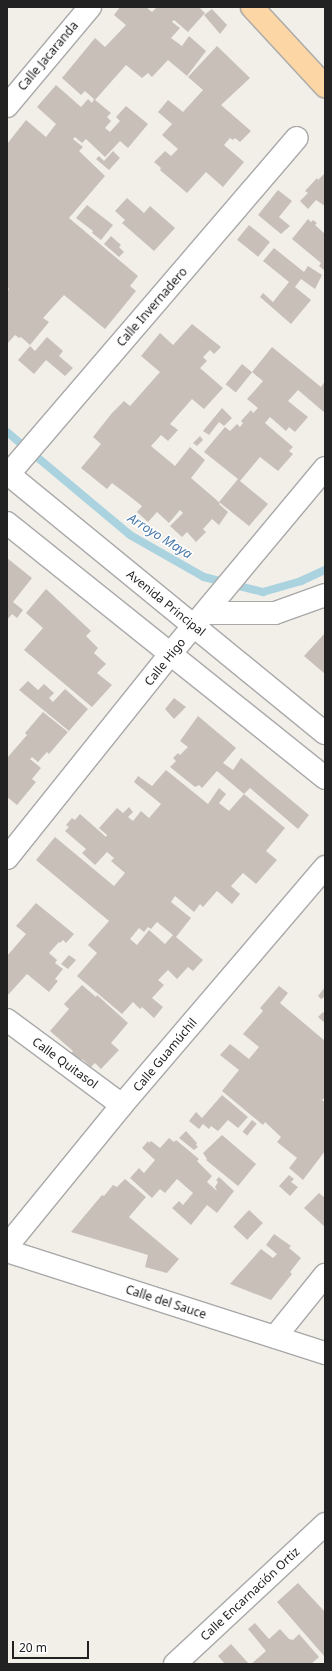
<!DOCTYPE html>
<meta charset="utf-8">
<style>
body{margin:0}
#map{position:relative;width:332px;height:1671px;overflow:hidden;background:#f2efe9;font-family:"Noto Sans",sans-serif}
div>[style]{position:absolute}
.stream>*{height:8px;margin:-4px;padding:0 4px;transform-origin:4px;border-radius:4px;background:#aad3df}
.building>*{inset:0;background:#c7bfb8;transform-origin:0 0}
.roads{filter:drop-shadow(1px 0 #a9a9a9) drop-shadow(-1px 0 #a9a9a9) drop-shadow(0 1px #a9a9a9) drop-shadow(0 -1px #a9a9a9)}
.minor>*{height:22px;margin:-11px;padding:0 11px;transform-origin:11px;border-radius:11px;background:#fff}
.major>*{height:22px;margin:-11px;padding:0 11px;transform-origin:11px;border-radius:11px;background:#fcd6a4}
span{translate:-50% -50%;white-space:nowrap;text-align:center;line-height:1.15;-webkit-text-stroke:3px #fff;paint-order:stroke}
.street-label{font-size:12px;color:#222}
.water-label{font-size:13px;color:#4a7aab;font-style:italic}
.frame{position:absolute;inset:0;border:8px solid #222;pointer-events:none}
.scale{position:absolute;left:12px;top:1641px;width:77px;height:18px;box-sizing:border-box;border:2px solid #222;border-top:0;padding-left:5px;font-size:12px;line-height:14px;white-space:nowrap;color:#222;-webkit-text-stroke:3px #fff;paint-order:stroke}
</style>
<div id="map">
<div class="stream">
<div style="left:7px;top:432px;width:160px;rotate:39.9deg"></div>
<div style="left:130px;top:535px;width:85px;rotate:29.6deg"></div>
<div style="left:204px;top:577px;width:61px;rotate:14.3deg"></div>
<div style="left:263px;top:592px;width:40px;rotate:-16deg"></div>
<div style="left:301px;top:581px;width:26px;rotate:-25deg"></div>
</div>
<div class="building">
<div style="clip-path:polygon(120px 7px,146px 7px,152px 12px,157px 7px,199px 7px,205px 13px,188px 32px,174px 20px,172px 22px,180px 28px,171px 38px,182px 46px,189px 36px,206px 51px,187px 76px,168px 60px,152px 77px,148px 73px,142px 78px,126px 65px,95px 100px,85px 91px,81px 95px,62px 78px,95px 38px,105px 47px,126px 25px,114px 15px)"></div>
<div style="clip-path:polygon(212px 9px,227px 25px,220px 34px,204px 15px)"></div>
<div style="clip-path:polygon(217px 46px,250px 78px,221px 105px,251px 131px,240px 142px,235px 138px,233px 140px,230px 138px,224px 145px,244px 162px,223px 187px,206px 172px,187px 193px,160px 170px,161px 168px,154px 162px,165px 151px,171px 156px,178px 149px,162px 135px,172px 124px,158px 112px,168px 100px,183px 112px,203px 90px,188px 77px)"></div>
<div style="clip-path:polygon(56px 85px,81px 107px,88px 99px,92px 103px,94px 99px,111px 113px,107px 117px,111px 121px,105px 128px,110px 132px,120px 121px,116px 117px,126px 106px,148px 124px,128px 148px,120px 141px,105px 157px,86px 139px,82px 143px,75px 137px,73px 139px,83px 147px,79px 151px,105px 176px,69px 218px,138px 276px,130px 286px,136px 291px,105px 329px,64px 295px,43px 318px,49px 322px,30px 345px,21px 337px,19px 338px,15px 335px,7px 344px,7px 292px,9px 289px,7px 287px,7px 144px,26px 120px,46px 137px,56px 124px,37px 107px)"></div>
<div style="clip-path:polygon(113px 151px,120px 158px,109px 170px,96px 159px,99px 156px,104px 161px)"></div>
<div style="clip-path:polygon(325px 173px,325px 206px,316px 200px,308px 209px,300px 201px,308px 193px,305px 191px,317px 178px,318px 180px)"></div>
<div style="clip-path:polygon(278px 190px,292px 201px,279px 217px,290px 226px,281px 234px,258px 215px)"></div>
<div style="clip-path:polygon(127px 198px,144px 213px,150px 206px,175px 228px,154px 251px,122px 223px,125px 220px,115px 211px)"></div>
<div style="clip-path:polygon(87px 205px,113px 225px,101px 240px,92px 233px,93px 231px,76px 218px)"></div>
<div style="clip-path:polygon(308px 219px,311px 222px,313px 220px,317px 223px,315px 225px,325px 234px,325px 271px,319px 266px,321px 263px,292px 239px)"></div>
<div style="left:249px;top:225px;width:27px;height:19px;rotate:39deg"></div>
<div style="clip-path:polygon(111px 236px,121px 245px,119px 247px,124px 252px,119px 257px,104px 244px)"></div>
<div style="clip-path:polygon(274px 248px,304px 272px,308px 266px,322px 275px,315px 289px,301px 279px,295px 287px,311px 300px,291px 324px,260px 297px,263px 293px,273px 302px,289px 282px,263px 261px)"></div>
<div style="clip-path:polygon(192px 324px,221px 347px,214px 354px,210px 350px,203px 357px,207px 361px,200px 368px,223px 388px,204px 409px,192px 399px,170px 424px,178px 430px,168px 441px,161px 435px,151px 446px,175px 466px,190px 447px,205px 460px,191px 478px,220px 503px,219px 504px,228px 512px,219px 525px,212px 519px,203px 529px,206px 532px,196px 542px,187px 532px,182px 537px,170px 526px,183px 513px,180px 510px,169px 523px,157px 512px,148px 522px,137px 512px,142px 506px,128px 495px,112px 483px,107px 489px,81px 468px,101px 444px,93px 437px,112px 413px,124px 401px,130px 406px,160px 372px,141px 356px,160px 333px,173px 345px)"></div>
<div style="clip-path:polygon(47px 337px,63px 351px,59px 356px,73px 368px,65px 376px,46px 360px,34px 374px,18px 360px,30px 346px,35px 351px)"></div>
<div style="clip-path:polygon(272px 347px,321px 387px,325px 381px,325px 413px,298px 390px,288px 401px,308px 417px,295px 432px,289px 427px,286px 431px,270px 417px,265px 423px,293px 447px,289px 451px,293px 454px,278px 471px,260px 457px,240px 481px,268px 504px,249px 526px,219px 502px,238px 479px,204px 452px,225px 427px,230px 431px,237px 424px,240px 427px,243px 423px,241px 421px,251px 410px,253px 413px,258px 408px,247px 399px,263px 381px,252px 372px)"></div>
<div style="left:242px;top:364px;width:13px;height:26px;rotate:39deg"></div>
<div style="clip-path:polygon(222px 408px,232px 418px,224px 426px,219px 422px,209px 435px,203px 431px)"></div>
<div style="clip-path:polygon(200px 436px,203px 440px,197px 446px,193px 443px)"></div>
<div style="clip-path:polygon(7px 558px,32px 578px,13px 602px,23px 610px,17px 618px,12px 614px,7px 620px)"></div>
<div style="clip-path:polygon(46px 589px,91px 631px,86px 636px,98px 648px,94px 653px,106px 664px,97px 673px,112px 685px,92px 707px,24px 650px,43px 628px,26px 613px)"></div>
<div style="clip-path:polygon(325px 633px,325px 674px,304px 656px)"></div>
<div style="clip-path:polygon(28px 681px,38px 690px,44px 684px,54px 693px,49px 698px,53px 702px,65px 689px,88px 709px,69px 731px,19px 690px)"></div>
<div style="clip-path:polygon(174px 698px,186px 707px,174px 719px,165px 709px)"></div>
<div style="clip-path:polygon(43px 712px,68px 732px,49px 754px,47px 752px,38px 762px,32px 757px,30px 759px,41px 768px,32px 779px,36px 782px,17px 805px,7px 797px,7px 758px,27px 735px,25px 733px)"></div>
<div style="clip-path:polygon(evenodd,198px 716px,236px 748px,223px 763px,233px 770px,241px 758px,309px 815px,298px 829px,250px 788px,244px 794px,285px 828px,266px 851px,277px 860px,256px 884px,243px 873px,231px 886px,240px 894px,232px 904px,217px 891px,203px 907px,200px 904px,194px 912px,175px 896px,171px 902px,191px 918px,176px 937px,203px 960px,193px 971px,188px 967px,177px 979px,168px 970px,158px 980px,164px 985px,152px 998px,163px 1007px,154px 1018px,142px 1007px,140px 1009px,133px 1002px,122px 1014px,77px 976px,97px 953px,88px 945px,109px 921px,36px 860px,55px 837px,114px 886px,125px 873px,111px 861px,114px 858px,107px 852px,95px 865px,82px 853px,86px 849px,65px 831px,69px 827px,66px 825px,72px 818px,75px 820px,80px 814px,106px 837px,107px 835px,99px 828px,117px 808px,123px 813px,129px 807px,133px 812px,128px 817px,133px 821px,141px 811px,149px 818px,161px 804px,134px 782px,138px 776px,152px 786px,166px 770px,208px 804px,219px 788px,226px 794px,219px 803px,229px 811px,244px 794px,217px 771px,202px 788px,199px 785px,195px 787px,170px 767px,176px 761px,173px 758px,178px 753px,180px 755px,188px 747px,180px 741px,198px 716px,157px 922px,173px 935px,165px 944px,149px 930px,137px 945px,130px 939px,139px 928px,144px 932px,148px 927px,151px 929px,157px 922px)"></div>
<div style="clip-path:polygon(36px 903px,74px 934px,66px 943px,63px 940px,60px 943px,59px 942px,49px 953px,57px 960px,55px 963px,63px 969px,55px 979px,58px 981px,49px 992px,27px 974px,7px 996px,7px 956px,26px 934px,16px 926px)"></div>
<div style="clip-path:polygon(69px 955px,76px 960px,68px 969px,61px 964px)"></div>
<div style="clip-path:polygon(82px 985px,96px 997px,97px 995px,128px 1023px,111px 1043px,119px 1050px,101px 1069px,95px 1063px,91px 1067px,82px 1059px,80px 1061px,71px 1054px,73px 1051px,50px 1031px,69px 1009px,64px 1004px)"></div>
<div style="clip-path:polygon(279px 986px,288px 993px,280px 1003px,325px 1041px,325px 1097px,322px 1100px,325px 1102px,325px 1151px,303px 1180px,289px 1168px,297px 1158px,277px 1142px,281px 1137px,265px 1122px,263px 1125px,222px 1091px,239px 1070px,220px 1055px,230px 1044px,249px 1059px,259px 1047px,243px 1034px,263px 1011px,260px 1008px)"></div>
<div style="clip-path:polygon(325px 987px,325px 998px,324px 997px,321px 999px,318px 996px)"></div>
<div style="clip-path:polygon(323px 1012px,325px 1014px,325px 1023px,318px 1017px)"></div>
<div style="clip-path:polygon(222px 1095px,248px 1117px,238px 1128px,228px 1120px,218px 1131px,211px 1126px,209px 1129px,203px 1124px,199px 1129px,189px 1121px,196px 1112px,202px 1118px)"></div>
<div style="left:252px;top:1120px;width:6px;height:15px;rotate:39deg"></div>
<div style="clip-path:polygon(186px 1131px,197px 1143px,196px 1145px,198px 1147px,194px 1150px,179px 1138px)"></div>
<div style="clip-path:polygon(222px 1135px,256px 1164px,238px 1186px,206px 1160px,207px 1159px,203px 1153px)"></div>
<div style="clip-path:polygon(169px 1138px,174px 1142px,176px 1140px,199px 1159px,197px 1161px,212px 1176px,207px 1182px,217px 1191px,215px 1187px,218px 1182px,216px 1180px,219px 1177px,234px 1191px,217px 1213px,207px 1205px,191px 1225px,172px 1208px,179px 1201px,183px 1205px,193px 1193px,177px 1179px,165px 1193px,160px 1189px,152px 1198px,130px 1178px,139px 1168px,144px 1173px,155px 1160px,142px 1148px,148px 1141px,149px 1143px,151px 1141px,160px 1148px)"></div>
<div style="clip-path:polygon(289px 1175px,294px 1179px,291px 1182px,298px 1187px,290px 1196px,279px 1186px)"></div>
<div style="clip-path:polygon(125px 1179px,146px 1197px,129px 1217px,179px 1259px,167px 1273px,145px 1267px,148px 1255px,71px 1232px,102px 1195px,104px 1196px,113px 1185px,117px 1187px)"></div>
<div style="clip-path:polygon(319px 1193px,325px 1198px,325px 1227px,304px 1208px)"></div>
<div style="left:249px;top:1210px;width:19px;height:23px;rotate:43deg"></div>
<div style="clip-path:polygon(274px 1234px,291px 1246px,289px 1248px,301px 1258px,290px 1272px,292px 1274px,271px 1300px,230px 1284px,261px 1249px,273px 1258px,277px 1254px,266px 1245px)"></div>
<div style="clip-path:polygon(298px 1583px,325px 1612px,325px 1657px,277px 1602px)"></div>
<div style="clip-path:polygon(255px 1623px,269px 1639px,280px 1629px,289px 1639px,293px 1640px,299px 1634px,319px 1657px,311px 1664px,251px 1664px,266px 1651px,248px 1629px)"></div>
<div style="clip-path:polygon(231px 1644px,249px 1664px,225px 1664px,218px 1656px)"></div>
</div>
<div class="roads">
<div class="minor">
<div style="left:7px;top:106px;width:129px;rotate:-50deg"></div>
<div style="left:7px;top:473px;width:411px;rotate:39.3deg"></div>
<div style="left:7px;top:476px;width:445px;rotate:-49.4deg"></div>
<div style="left:7px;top:523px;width:408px;rotate:38.7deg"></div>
<div style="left:205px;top:613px;width:70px"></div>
<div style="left:275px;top:613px;width:53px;rotate:-19.8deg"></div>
<div style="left:7px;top:858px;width:263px;rotate:-51.3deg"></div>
<div style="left:171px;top:653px;width:241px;rotate:-50.2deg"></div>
<div style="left:7px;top:1020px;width:143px;rotate:36.5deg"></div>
<div style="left:7px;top:1246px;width:182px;rotate:-50.8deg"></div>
<div style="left:122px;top:1105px;width:313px;rotate:-49.5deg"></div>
<div style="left:7px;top:1251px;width:334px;rotate:17.8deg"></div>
<div style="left:275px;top:1337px;width:80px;rotate:-51.1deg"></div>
<div style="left:175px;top:1664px;width:205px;rotate:-43deg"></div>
</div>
<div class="major">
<div style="left:252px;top:7px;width:108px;rotate:47.3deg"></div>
</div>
</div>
<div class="street-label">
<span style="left:48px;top:56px;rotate:-50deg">Calle Jacaranda</span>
<span style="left:152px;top:307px;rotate:-49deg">Calle Invernadero</span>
<span style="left:166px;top:603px;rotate:39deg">Avenida Principal</span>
<span style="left:165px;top:662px;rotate:-51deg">Calle Higo</span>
<span style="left:165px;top:1055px;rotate:-50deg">Calle Guamúchil</span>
<span style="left:65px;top:1063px;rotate:36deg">Calle Quitasol</span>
<span style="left:166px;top:1302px;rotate:18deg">Calle del Sauce</span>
<span style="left:250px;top:1594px;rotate:-43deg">Calle Encarnación Ortiz</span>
</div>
<div class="water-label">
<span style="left:160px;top:536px;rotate:32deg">Arroyo Maya</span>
</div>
<div class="frame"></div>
<div class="scale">20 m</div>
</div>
